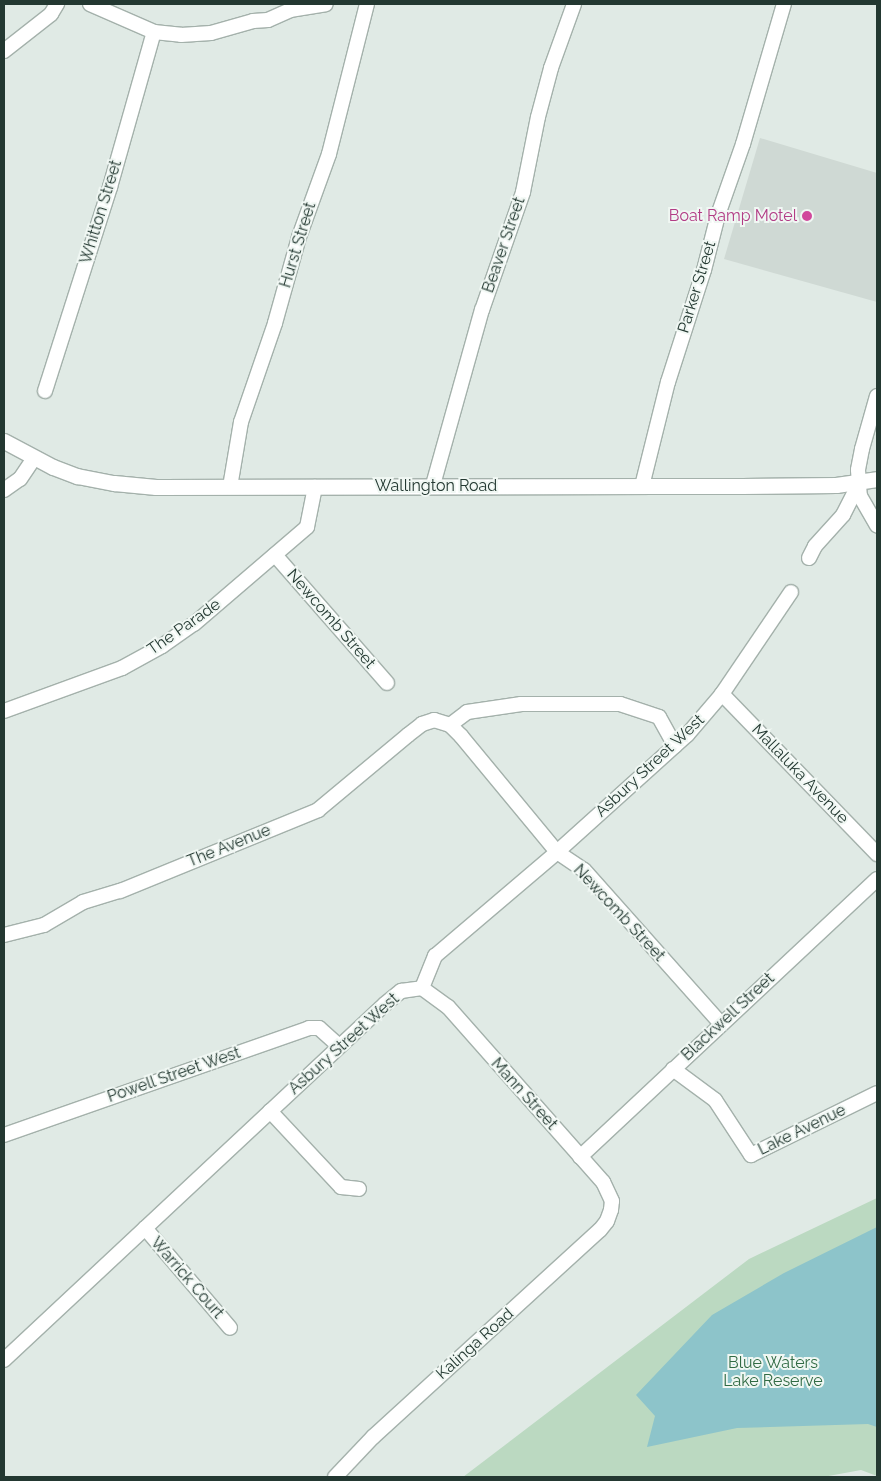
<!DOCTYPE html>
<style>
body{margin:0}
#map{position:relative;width:881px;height:1481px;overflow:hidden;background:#e0eae5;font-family:Raleway,sans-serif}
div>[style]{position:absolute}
.built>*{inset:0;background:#cfd9d4}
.green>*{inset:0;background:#bbd9c1}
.water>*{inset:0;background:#8dc4ca}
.roads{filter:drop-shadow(1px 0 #a4b1ab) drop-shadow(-1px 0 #a4b1ab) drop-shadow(0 1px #a4b1ab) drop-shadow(0 -1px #a4b1ab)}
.minor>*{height:14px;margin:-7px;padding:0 7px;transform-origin:7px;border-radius:7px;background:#fff}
.tertiary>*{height:15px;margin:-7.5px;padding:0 7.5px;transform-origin:7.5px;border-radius:7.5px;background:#fff}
.dots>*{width:14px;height:14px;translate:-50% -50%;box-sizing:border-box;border:2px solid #f0f7f3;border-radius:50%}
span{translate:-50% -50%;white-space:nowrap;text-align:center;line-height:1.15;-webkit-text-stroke:4px #f0f7f3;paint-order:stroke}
.street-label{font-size:16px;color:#233831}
.hotel-label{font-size:16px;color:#b23c85}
.right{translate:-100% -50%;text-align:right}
.park-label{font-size:16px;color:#316b44}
.frame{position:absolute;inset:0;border:5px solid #233831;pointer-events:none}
</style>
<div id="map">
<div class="built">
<div style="clip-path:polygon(760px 138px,877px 173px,877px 302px,724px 259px)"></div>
</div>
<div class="green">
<div style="clip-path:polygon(877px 1198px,877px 1476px,861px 1470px,823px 1477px,463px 1477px,749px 1259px)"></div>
</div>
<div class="water">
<div style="clip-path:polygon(877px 1227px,877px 1427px,868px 1424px,737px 1428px,647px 1447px,655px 1416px,636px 1395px,712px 1315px,784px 1273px)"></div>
</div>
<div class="roads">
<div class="minor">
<div style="left:90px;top:4px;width:70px;rotate:23.6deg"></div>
<div style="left:154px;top:32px;width:27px;rotate:6deg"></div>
<div style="left:181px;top:35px;width:30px;rotate:-4deg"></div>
<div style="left:211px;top:33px;width:44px;rotate:-15.9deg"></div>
<div style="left:253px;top:21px;width:15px;rotate:-4deg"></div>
<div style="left:268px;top:20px;width:24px;rotate:-24deg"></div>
<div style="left:290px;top:10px;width:36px;rotate:-9deg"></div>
<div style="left:4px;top:51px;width:60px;rotate:-38.2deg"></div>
<div style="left:51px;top:14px;width:12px;rotate:-59deg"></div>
<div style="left:45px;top:391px;width:214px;rotate:-72.3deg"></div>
<div style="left:110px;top:187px;width:161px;rotate:-74.2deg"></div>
<div style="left:877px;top:396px;width:55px;rotate:105.8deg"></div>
<div style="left:862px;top:449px;width:21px;rotate:101deg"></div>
<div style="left:858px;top:470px;width:26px;rotate:86deg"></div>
<div style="left:860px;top:496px;width:34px;rotate:60deg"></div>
<div style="left:433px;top:485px;width:182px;rotate:-74.4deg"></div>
<div style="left:482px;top:310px;width:125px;rotate:-70.8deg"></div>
<div style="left:523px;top:192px;width:76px;rotate:-78.7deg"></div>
<div style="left:538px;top:117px;width:51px;rotate:-75.1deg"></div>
<div style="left:551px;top:68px;width:68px;rotate:-70.2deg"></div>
<div style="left:642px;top:486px;width:107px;rotate:-76deg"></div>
<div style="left:668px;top:382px;width:118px;rotate:-72.2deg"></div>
<div style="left:704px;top:270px;width:57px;rotate:-75.7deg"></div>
<div style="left:718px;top:215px;width:75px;rotate:-70.6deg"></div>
<div style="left:743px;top:144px;width:146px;rotate:-73.7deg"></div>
<div style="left:230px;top:487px;width:66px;rotate:-80.4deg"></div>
<div style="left:241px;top:422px;width:105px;rotate:-71deg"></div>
<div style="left:275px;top:323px;width:89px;rotate:-74.4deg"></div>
<div style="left:299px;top:237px;width:88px;rotate:-70.1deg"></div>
<div style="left:329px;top:154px;width:155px;rotate:-75.8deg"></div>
<div style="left:4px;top:490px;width:19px;rotate:-35deg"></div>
<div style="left:20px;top:479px;width:25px;rotate:-56deg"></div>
<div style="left:275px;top:555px;width:170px;rotate:48.8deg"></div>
<div style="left:809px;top:558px;width:13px;rotate:-63deg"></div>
<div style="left:815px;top:546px;width:42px;rotate:-47.9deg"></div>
<div style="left:843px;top:515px;width:36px;rotate:-63deg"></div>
<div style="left:722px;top:694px;width:223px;rotate:45.9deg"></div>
<div style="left:4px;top:711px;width:126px;rotate:-20deg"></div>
<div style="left:122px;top:668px;width:46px;rotate:-28.8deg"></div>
<div style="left:162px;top:646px;width:39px;rotate:-35deg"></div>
<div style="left:194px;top:624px;width:149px;rotate:-40.6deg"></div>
<div style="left:307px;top:527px;width:41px;rotate:-78.7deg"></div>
<div style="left:450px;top:725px;width:21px;rotate:-37deg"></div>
<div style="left:467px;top:712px;width:55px;rotate:-8.4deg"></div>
<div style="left:521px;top:704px;width:99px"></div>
<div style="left:620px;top:704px;width:41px;rotate:18.4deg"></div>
<div style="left:659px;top:717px;width:33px;rotate:61deg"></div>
<div style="left:4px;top:935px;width:41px;rotate:-14deg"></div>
<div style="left:44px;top:925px;width:45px;rotate:-30.5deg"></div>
<div style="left:83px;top:902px;width:39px;rotate:-17deg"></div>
<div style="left:120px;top:891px;width:214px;rotate:-22.2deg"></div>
<div style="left:318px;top:810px;width:117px;rotate:-39.8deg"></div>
<div style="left:408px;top:735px;width:18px;rotate:-38deg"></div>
<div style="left:422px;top:724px;width:13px;rotate:-18deg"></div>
<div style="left:434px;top:720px;width:17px;rotate:17deg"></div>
<div style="left:450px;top:725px;width:16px;rotate:45deg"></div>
<div style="left:461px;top:736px;width:151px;rotate:50.4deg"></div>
<div style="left:557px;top:852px;width:32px;rotate:34deg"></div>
<div style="left:584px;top:870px;width:206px;rotate:48.3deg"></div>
<div style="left:422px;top:988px;width:35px;rotate:-68deg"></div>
<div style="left:435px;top:956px;width:160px;rotate:-40.4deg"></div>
<div style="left:557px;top:852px;width:175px;rotate:-42deg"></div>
<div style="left:687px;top:735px;width:54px;rotate:-49.5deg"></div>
<div style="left:722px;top:694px;width:123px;rotate:-55.9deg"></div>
<div style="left:673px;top:1069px;width:52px;rotate:36.4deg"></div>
<div style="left:715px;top:1100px;width:66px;rotate:56.8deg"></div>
<div style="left:751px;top:1155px;width:140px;rotate:-26.2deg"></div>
<div style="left:270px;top:1111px;width:104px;rotate:46.9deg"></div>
<div style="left:341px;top:1187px;width:18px;rotate:6deg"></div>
<div style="left:4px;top:1135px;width:323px;rotate:-19.3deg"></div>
<div style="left:309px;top:1028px;width:10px"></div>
<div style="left:319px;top:1028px;width:27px;rotate:42deg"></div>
<div style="left:580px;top:1157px;width:407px;rotate:-43.1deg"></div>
<div style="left:145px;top:1228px;width:131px;rotate:49.6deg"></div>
<div style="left:4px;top:1360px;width:521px;rotate:-43.06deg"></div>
<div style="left:385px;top:1004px;width:21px;rotate:-39deg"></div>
<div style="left:401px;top:991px;width:21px;rotate:-8deg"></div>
<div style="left:335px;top:1477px;width:55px;rotate:-46.5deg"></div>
<div style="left:373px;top:1437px;width:307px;rotate:-42.4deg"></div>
<div style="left:600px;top:1230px;width:11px;rotate:-52deg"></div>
<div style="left:607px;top:1221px;width:12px;rotate:-70deg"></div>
<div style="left:611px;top:1210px;width:9px;rotate:-84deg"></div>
<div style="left:612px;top:1201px;width:21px;rotate:-115deg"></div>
<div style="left:603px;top:1182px;width:234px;rotate:-131.5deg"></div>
<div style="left:448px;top:1007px;width:32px;rotate:-144deg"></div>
</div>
<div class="tertiary">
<div style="left:4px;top:441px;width:55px;rotate:28deg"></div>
<div style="left:53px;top:467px;width:26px;rotate:21deg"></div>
<div style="left:77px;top:476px;width:38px;rotate:11deg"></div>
<div style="left:114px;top:483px;width:42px;rotate:5.4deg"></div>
<div style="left:156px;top:487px;width:586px;rotate:-0.1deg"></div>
<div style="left:742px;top:486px;width:94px;rotate:-0.6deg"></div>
<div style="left:836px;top:485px;width:41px;rotate:-8.3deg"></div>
</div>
</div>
<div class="dots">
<div style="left:807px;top:216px;background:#d1479c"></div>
</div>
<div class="street-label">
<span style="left:101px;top:212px;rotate:-73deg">Whitton Street</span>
<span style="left:298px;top:245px;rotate:-73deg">Hurst Street</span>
<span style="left:504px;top:245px;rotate:-71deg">Beaver Street</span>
<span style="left:697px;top:287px;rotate:-73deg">Parker Street</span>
<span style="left:436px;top:486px">Wallington Road</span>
<span style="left:331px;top:619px;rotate:49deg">Newcomb Street</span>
<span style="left:184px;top:627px;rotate:-35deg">The Parade</span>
<span style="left:650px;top:766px;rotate:-43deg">Asbury Street West</span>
<span style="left:800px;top:774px;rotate:46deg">Mallaluka Avenue</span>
<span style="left:229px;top:846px;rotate:-22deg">The Avenue</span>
<span style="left:619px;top:913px;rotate:47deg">Newcomb Street</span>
<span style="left:728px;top:1017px;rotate:-43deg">Blackwell Street</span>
<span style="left:344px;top:1044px;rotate:-42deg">Asbury Street West</span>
<span style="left:174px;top:1075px;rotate:-19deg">Powell Street West</span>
<span style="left:524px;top:1094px;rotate:48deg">Mann Street</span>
<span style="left:802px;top:1130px;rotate:-26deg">Lake Avenue</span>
<span style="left:187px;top:1278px;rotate:49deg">Warrick Court</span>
<span style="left:475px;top:1344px;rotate:-42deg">Kalinga Road</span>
</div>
<div class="hotel-label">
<span class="right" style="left:797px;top:216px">Boat Ramp Motel</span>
</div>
<div class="park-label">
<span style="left:773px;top:1372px">Blue Waters<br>Lake Reserve</span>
</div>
<div class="frame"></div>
</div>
